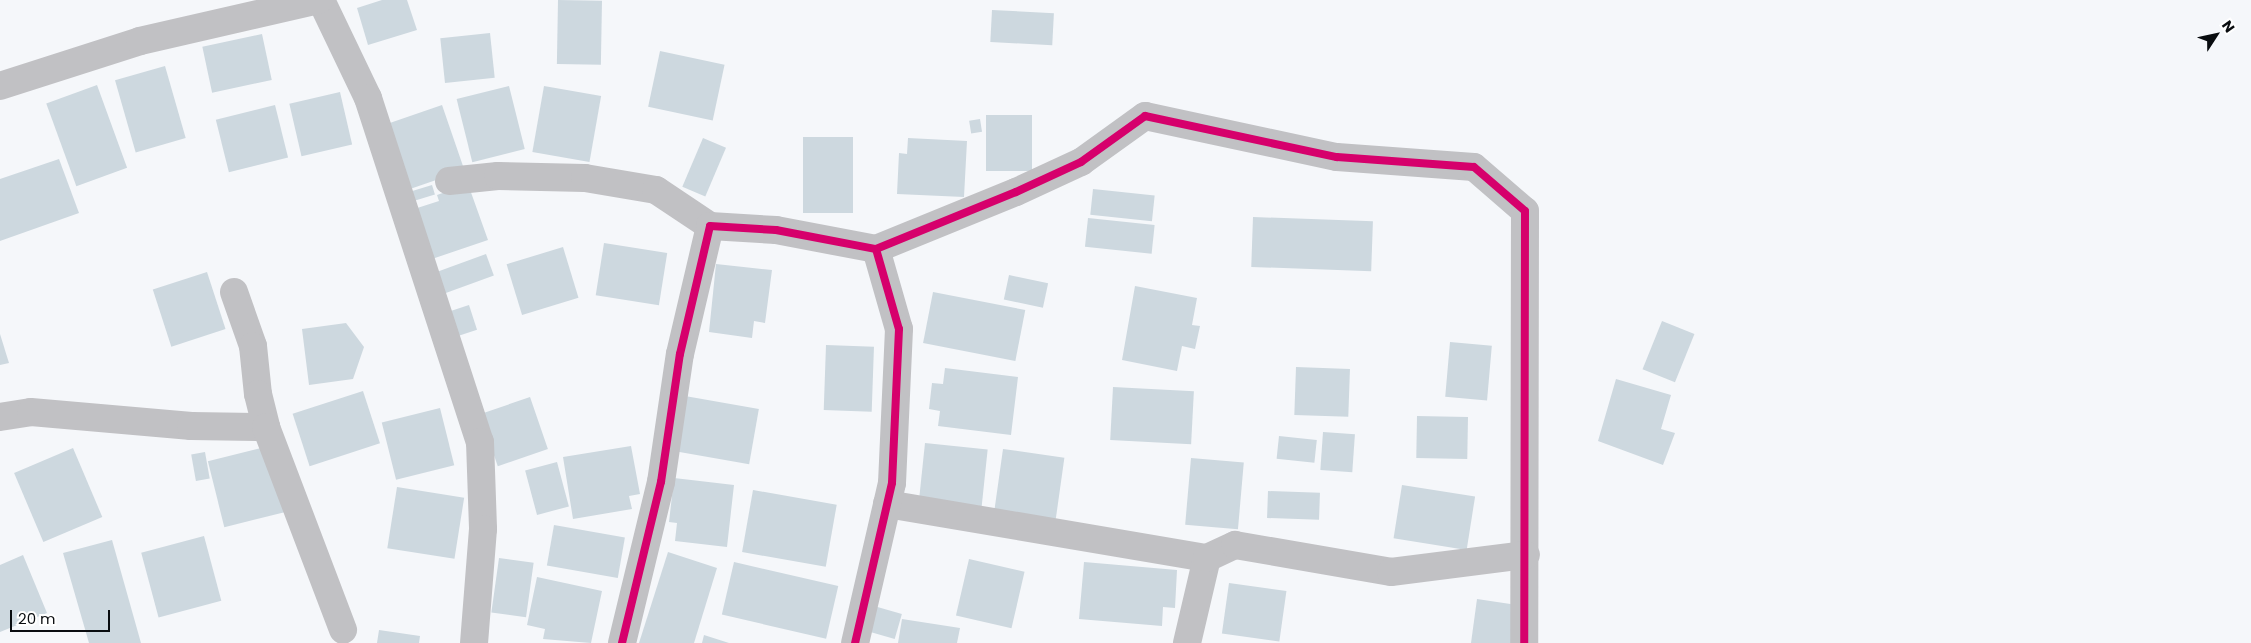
<!DOCTYPE html>
<style>
body{margin:0}
#map{position:relative;width:2251px;height:643px;overflow:hidden;background:#f5f7fa;font-family:Poppins,sans-serif}
div>[style]{position:absolute}
.building>*{inset:0;background:#cdd8df;transform-origin:0 0}
.street>*{height:28px;margin:-14px;padding:0 14px;transform-origin:14px;border-radius:14px;background:#c1c1c4}
.cycleway>*{height:8px;margin:-4px;padding:0 4px;transform-origin:4px;border-radius:4px;background:#d6006c}
span{translate:-50% -50%;white-space:nowrap;text-align:center;line-height:1.15;-webkit-text-stroke:5px #fff;paint-order:stroke}
.north{position:absolute;left:2191px;top:10px;width:50px;height:50px;-webkit-text-stroke:4px #fff;paint-order:stroke;rotate:55deg;font-size:14px;font-weight:700;line-height:20px;text-align:center;color:#090c0f}
.north::after{content:'';display:block;margin:auto;width:18px;height:22px;background:#090c0f;clip-path:polygon(50% 0,100% 100%,50% 72%,0 100%)}
.scale{position:absolute;left:10px;top:610px;width:100px;height:22px;box-sizing:border-box;border:2px solid #090c0f;border-top:0;padding-left:6px;font-size:15px;line-height:18px;white-space:nowrap;color:#090c0f;-webkit-text-stroke:4px #fff;paint-order:stroke}
</style>
<div id="map">
<div class="building">
<div style="clip-path:polygon(382px 0,407px 0,417px 30px,368px 45px,357px 8px)"></div>
<div style="left:558px;top:0;width:44px;height:64px;rotate:1deg"></div>
<div style="left:992px;top:10px;width:62px;height:32px;rotate:3deg"></div>
<div style="left:490px;top:33px;width:45px;height:50px;rotate:84deg"></div>
<div style="left:262px;top:34px;width:47px;height:61px;rotate:78deg"></div>
<div style="left:660px;top:51px;width:66px;height:57px;rotate:12deg"></div>
<div style="left:165px;top:66px;width:75px;height:52px;rotate:74deg"></div>
<div style="left:97px;top:85px;width:88px;height:54px;rotate:70deg"></div>
<div style="left:509px;top:86px;width:65px;height:54px;rotate:76deg"></div>
<div style="left:544px;top:86px;width:58px;height:67px;rotate:10deg"></div>
<div style="left:340px;top:92px;width:54px;height:52px;rotate:77deg"></div>
<div style="left:275px;top:105px;width:54px;height:61px;rotate:76deg"></div>
<div style="left:442px;top:105px;width:69px;height:56px;rotate:71deg"></div>
<div style="left:986px;top:115px;width:46px;height:56px"></div>
<div style="left:980px;top:119px;width:13px;height:11px;rotate:81deg"></div>
<div style="left:803px;top:137px;width:50px;height:76px"></div>
<div style="left:703px;top:138px;width:25px;height:53px;rotate:23deg"></div>
<div style="clip-path:polygon(908px 138px,967px 141px,964px 197px,897px 194px,899px 153px,907px 154px)"></div>
<div style="clip-path:polygon(59px 159px,79px 213px,0 241px,0 179px)"></div>
<div style="clip-path:polygon(468px 184px,488px 240px,429px 260px,411px 210px,439px 201px,437px 195px)"></div>
<div style="left:432px;top:185px;width:10px;height:30px;rotate:73deg"></div>
<div style="left:1093px;top:189px;width:62px;height:26px;rotate:6deg"></div>
<div style="left:1253px;top:217px;width:120px;height:50px;rotate:2deg"></div>
<div style="left:1088px;top:218px;width:67px;height:29px;rotate:6deg"></div>
<div style="left:604px;top:243px;width:64px;height:53px;rotate:9deg"></div>
<div style="left:563px;top:247px;width:53px;height:59px;rotate:73deg"></div>
<div style="left:486px;top:254px;width:23px;height:54px;rotate:70deg"></div>
<div style="clip-path:polygon(716px 264px,772px 270px,765px 323px,754px 321px,752px 338px,709px 332px)"></div>
<div style="left:207px;top:272px;width:60px;height:57px;rotate:72deg"></div>
<div style="left:1009px;top:275px;width:40px;height:25px;rotate:12deg"></div>
<div style="clip-path:polygon(1135px 286px,1197px 298px,1192px 325px,1200px 326px,1195px 349px,1182px 346px,1177px 371px,1122px 360px)"></div>
<div style="left:933px;top:292px;width:94px;height:52px;rotate:11deg"></div>
<div style="left:469px;top:305px;width:26px;height:28px;rotate:72deg"></div>
<div style="left:1662px;top:321px;width:35px;height:52px;rotate:22deg"></div>
<div style="clip-path:polygon(346px 323px,364px 347px,353px 379px,309px 385px,302px 329px)"></div>
<div style="clip-path:polygon(0 334px,9px 363px,0 365px)"></div>
<div style="left:1450px;top:342px;width:42px;height:55px;rotate:5deg"></div>
<div style="left:826px;top:345px;width:48px;height:65px;rotate:2deg"></div>
<div style="left:1296px;top:367px;width:54px;height:48px;rotate:2deg"></div>
<div style="clip-path:polygon(945px 368px,1018px 377px,1011px 435px,938px 426px,940px 411px,929px 409px,932px 383px,943px 384px)"></div>
<div style="clip-path:polygon(1616px 379px,1671px 395px,1661px 429px,1675px 433px,1663px 465px,1598px 441px)"></div>
<div style="left:1113px;top:387px;width:81px;height:53px;rotate:3deg"></div>
<div style="left:363px;top:391px;width:55px;height:74px;rotate:72deg"></div>
<div style="left:685px;top:396px;width:75px;height:56px;rotate:10deg"></div>
<div style="left:530px;top:397px;width:55px;height:53px;rotate:71deg"></div>
<div style="left:440px;top:408px;width:59px;height:60px;rotate:76deg"></div>
<div style="left:1417px;top:416px;width:51px;height:42px;rotate:1deg"></div>
<div style="left:1323px;top:432px;width:32px;height:38px;rotate:4deg"></div>
<div style="left:1279px;top:436px;width:38px;height:23px;rotate:6deg"></div>
<div style="left:925px;top:443px;width:63px;height:57px;rotate:6deg"></div>
<div style="left:269px;top:446px;width:68px;height:63px;rotate:76deg"></div>
<div style="clip-path:polygon(631px 446px,640px 494px,629px 496px,632px 509px,573px 519px,563px 457px)"></div>
<div style="left:73px;top:448px;width:75px;height:64px;rotate:67deg"></div>
<div style="left:1003px;top:449px;width:62px;height:62px;rotate:8deg"></div>
<div style="left:205px;top:452px;width:27px;height:14px;rotate:80deg"></div>
<div style="left:1191px;top:458px;width:53px;height:67px;rotate:5deg"></div>
<div style="left:557px;top:462px;width:46px;height:33px;rotate:75deg"></div>
<div style="clip-path:polygon(674px 478px,734px 485px,727px 547px,675px 541px,677px 523px,669px 522px)"></div>
<div style="left:1402px;top:485px;width:74px;height:54px;rotate:9deg"></div>
<div style="left:397px;top:487px;width:68px;height:62px;rotate:9deg"></div>
<div style="left:753px;top:490px;width:85px;height:63px;rotate:10deg"></div>
<div style="left:1268px;top:491px;width:52px;height:27px;rotate:2deg"></div>
<div style="left:554px;top:525px;width:72px;height:41px;rotate:10deg"></div>
<div style="left:204px;top:536px;width:67px;height:65px;rotate:75deg"></div>
<div style="clip-path:polygon(112px 540px,141px 643px,89px 643px,63px 553px)"></div>
<div style="clip-path:polygon(668px 552px,717px 568px,694px 643px,639px 643px)"></div>
<div style="clip-path:polygon(23px 555px,47px 613px,0 632px,0 565px)"></div>
<div style="left:499px;top:558px;width:35px;height:55px;rotate:8deg"></div>
<div style="left:969px;top:559px;width:57px;height:58px;rotate:13deg"></div>
<div style="left:734px;top:562px;width:107px;height:54px;rotate:13deg"></div>
<div style="clip-path:polygon(1084px 562px,1177px 570px,1175px 608px,1163px 607px,1162px 626px,1079px 619px)"></div>
<div style="clip-path:polygon(537px 577px,602px 591px,591px 643px,543px 639px,545px 629px,527px 625px)"></div>
<div style="left:1229px;top:583px;width:58px;height:51px;rotate:8deg"></div>
<div style="clip-path:polygon(1477px 599px,1517px 605px,1512px 643px,1471px 643px)"></div>
<div style="left:874px;top:606px;width:29px;height:26px;rotate:16deg"></div>
<div style="clip-path:polygon(902px 619px,960px 628px,957px 643px,898px 643px)"></div>
<div style="clip-path:polygon(379px 630px,420px 636px,419px 643px,377px 643px)"></div>
<div style="clip-path:polygon(704px 635px,729px 643px,702px 643px)"></div>
</div>
<div class="street">
<div style="left:321px;top:0;width:109px;rotate:64.4deg"></div>
<div style="left:368px;top:98px;width:362px;rotate:72deg"></div>
<div style="left:480px;top:442px;width:87px;rotate:88deg"></div>
<div style="left:483px;top:529px;width:114px;rotate:94.5deg"></div>
<div style="left:0;top:86px;width:147px;rotate:-17.8deg"></div>
<div style="left:140px;top:41px;width:184px;rotate:-12.9deg"></div>
<div style="left:449px;top:181px;width:49px;rotate:-5.8deg"></div>
<div style="left:498px;top:176px;width:87px;rotate:1.3deg"></div>
<div style="left:585px;top:178px;width:72px;rotate:9.6deg"></div>
<div style="left:656px;top:190px;width:65px;rotate:33.7deg"></div>
<div style="left:876px;top:249px;width:151px;rotate:-22.2deg"></div>
<div style="left:1016px;top:192px;width:72px;rotate:-24.8deg"></div>
<div style="left:1081px;top:162px;width:79px;rotate:-35.7deg"></div>
<div style="left:1145px;top:116px;width:196px;rotate:12.1deg"></div>
<div style="left:1337px;top:157px;width:137px;rotate:4.2deg"></div>
<div style="left:1474px;top:167px;width:67px;rotate:40.8deg"></div>
<div style="left:1525px;top:211px;width:432px;rotate:90.1deg"></div>
<div style="left:234px;top:292px;width:57px;rotate:70.6deg"></div>
<div style="left:253px;top:346px;width:48px;rotate:84.1deg"></div>
<div style="left:258px;top:394px;width:34px;rotate:76deg"></div>
<div style="left:0;top:417px;width:31px;rotate:-9deg"></div>
<div style="left:31px;top:412px;width:161px;rotate:5deg"></div>
<div style="left:191px;top:426px;width:75px;rotate:0.8deg"></div>
<div style="left:266px;top:427px;width:217px;rotate:69.2deg"></div>
<div style="left:887px;top:504px;width:325px;rotate:9.6deg"></div>
<div style="left:622px;top:643px;width:166px;rotate:-76.4deg"></div>
<div style="left:661px;top:482px;width:129px;rotate:-81.6deg"></div>
<div style="left:680px;top:354px;width:131px;rotate:-76.8deg"></div>
<div style="left:710px;top:226px;width:66px;rotate:3.5deg"></div>
<div style="left:776px;top:230px;width:102px;rotate:10.8deg"></div>
<div style="left:876px;top:249px;width:83px;rotate:74deg"></div>
<div style="left:899px;top:329px;width:154px;rotate:92.6deg"></div>
<div style="left:892px;top:483px;width:164px;rotate:103deg"></div>
<div style="left:1187px;top:643px;width:87px;rotate:-76.8deg"></div>
<div style="left:1207px;top:558px;width:31px;rotate:-25deg"></div>
<div style="left:1235px;top:545px;width:158px;rotate:9.8deg"></div>
<div style="left:1391px;top:572px;width:136px;rotate:-7.2deg"></div>
</div>
<div class="cycleway">
<div style="left:876px;top:249px;width:151px;rotate:-22.2deg"></div>
<div style="left:1016px;top:192px;width:72px;rotate:-24.8deg"></div>
<div style="left:1081px;top:162px;width:79px;rotate:-35.7deg"></div>
<div style="left:1145px;top:116px;width:196px;rotate:12.1deg"></div>
<div style="left:1337px;top:157px;width:137px;rotate:4.2deg"></div>
<div style="left:1474px;top:167px;width:67px;rotate:40.8deg"></div>
<div style="left:1525px;top:211px;width:432px;rotate:90.1deg"></div>
<div style="left:622px;top:643px;width:166px;rotate:-76.4deg"></div>
<div style="left:661px;top:482px;width:129px;rotate:-81.6deg"></div>
<div style="left:680px;top:354px;width:131px;rotate:-76.8deg"></div>
<div style="left:710px;top:226px;width:66px;rotate:3.5deg"></div>
<div style="left:776px;top:230px;width:102px;rotate:10.8deg"></div>
<div style="left:876px;top:249px;width:83px;rotate:74deg"></div>
<div style="left:899px;top:329px;width:154px;rotate:92.6deg"></div>
<div style="left:892px;top:483px;width:164px;rotate:103deg"></div>
</div>
<div class="north">N</div>
<div class="scale">20 m</div>
</div>
